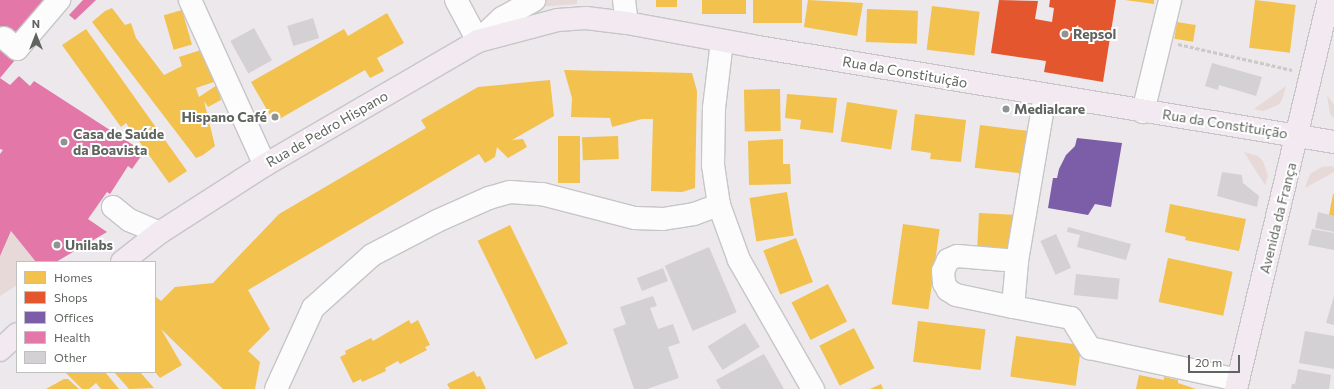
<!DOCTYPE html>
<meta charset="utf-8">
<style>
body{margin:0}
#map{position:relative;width:1334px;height:389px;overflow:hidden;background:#ece8ec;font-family:Commissioner,sans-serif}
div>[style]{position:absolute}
.green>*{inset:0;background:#e7d9d7}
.homes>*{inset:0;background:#f2c14e;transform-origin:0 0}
.shops>*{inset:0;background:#e4572e}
.offices>*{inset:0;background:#7b5ea7}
.health>*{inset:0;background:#e377a8}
.building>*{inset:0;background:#d4d1d4;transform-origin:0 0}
.path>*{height:2.5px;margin-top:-1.25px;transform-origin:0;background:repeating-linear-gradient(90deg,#cbcac7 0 4px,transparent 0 6px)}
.roads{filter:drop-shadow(1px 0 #c6c6c6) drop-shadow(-1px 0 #c6c6c6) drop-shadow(0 1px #c6c6c6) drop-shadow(0 -1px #c6c6c6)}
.minor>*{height:22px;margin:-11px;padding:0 11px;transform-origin:11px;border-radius:11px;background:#fcfcfc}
.major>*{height:22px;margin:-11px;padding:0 11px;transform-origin:11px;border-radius:11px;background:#f2e9f1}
.dots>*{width:11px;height:11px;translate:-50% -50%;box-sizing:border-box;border:2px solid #fff;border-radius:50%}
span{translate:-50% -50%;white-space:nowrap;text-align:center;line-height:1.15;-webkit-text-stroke:4px #fff;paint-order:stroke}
.poi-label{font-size:14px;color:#5f655e;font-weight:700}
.left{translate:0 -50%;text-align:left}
.right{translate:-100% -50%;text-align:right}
.street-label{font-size:14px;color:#5f655e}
.legend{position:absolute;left:16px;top:261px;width:140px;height:112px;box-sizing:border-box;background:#fff;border:1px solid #bfc1bf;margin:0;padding:5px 7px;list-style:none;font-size:12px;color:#5f655e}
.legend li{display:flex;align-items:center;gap:8px;height:20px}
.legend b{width:20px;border:1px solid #bfc1bf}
.north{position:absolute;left:16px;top:16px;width:40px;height:40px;-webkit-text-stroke:3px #fff;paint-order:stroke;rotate:0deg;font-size:11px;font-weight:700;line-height:16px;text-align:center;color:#5f655e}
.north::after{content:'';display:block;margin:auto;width:14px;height:18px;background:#5f655e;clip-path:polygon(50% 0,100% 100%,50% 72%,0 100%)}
.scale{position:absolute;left:1188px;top:355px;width:52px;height:18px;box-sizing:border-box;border:2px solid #5f655e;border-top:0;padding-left:5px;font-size:12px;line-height:14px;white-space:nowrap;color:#5f655e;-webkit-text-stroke:3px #fff;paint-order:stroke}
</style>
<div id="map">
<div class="green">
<div style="clip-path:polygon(545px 0,577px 0,577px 4px,536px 7px)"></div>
<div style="clip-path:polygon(1286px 86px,1282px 100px,1278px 105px,1263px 111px,1254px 109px)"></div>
<div style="clip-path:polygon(1327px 95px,1334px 105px,1334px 118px,1330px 114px)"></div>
<div style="clip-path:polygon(1244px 152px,1258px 156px,1263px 161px,1268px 176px,1265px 185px)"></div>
<div style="clip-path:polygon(1330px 166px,1334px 167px,1334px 172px,1305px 188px,1310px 174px,1322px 167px)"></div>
<div style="clip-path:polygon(11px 231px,36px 262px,17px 262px,17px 285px,0 296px,0 256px)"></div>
</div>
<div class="homes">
<div style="left:656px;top:0;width:21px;height:7px"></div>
<div style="left:702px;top:0;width:44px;height:14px"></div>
<div style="left:753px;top:0;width:49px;height:23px"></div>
<div style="clip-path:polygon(808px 0,863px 3px,857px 36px,804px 27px)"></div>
<div style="clip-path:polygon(1125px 0,1154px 0,1154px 4px)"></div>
<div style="left:1255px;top:0;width:41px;height:48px;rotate:7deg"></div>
<div style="left:932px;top:6px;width:48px;height:44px;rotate:7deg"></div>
<div style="clip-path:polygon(112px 8px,125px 25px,131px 23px,136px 38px,164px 75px,182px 66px,179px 57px,204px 49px,214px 82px,196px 88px,199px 97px,217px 85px,221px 100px,208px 107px,204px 101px,215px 146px,203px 155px,196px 158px,92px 22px,105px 11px)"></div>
<div style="left:867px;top:9px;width:51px;height:33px;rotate:2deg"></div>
<div style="left:182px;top:10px;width:36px;height:19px;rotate:74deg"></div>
<div style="clip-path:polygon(387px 13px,404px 43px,377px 58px,384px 71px,370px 78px,365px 70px,274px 122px,251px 82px,344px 29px,348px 36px)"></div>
<div style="left:1177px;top:22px;width:19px;height:17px;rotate:9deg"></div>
<div style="clip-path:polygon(86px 29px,187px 171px,169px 183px,126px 123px,121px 127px,62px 45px)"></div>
<div style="clip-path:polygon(564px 70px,692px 73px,697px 91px,695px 188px,682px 192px,651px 191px,653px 119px,642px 119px,612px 127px,610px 118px,571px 117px,572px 98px)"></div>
<div style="clip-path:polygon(550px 80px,554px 116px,512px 140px,523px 139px,527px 147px,508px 158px,497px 147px,495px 157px,485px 163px,479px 154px,248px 290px,270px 329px,248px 351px,260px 362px,255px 389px,223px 389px,161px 329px,182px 365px,160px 378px,155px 372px,155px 296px,161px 301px,175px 287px,213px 283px,279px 214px,426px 128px,421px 120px,478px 87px)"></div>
<div style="left:780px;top:89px;width:42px;height:36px;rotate:89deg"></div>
<div style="clip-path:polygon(787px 94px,837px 98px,833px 133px,800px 129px,801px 120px,785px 118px)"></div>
<div style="left:847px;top:102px;width:51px;height:40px;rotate:9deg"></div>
<div style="clip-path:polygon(915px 114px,966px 120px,961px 162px,930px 159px,931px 153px,911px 150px)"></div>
<div style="left:980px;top:125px;width:50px;height:43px;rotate:7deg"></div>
<div style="left:558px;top:136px;width:22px;height:47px"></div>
<div style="left:618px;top:136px;width:23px;height:36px;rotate:88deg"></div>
<div style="clip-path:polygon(783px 139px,783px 164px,790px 164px,791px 184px,749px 185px,748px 141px)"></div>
<div style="left:787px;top:192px;width:44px;height:38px;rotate:81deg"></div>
<div style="clip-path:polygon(1333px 194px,1334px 194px,1334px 216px,1329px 215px)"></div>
<div style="clip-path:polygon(1170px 204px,1246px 219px,1239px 251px,1185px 240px,1186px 237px,1165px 232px)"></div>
<div style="left:979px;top:213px;width:34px;height:38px;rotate:3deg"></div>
<div style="left:903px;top:224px;width:37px;height:81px;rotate:8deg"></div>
<div style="left:510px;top:225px;width:132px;height:36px;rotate:64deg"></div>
<div style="left:796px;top:238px;width:47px;height:35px;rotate:69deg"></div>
<div style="left:1168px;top:258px;width:66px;height:45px;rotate:12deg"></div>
<div style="left:828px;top:284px;width:42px;height:41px;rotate:63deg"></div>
<div style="clip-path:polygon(409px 320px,411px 324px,418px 320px,430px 345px,425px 347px,427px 350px,400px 364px,398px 361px,385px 368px,386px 371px,362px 382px,361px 379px,353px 383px,340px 357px,346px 354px,345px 351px,371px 338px,373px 341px)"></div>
<div style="left:918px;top:321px;width:68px;height:41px;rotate:7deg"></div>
<div style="left:854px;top:328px;width:45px;height:39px;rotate:63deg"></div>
<div style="left:1016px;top:336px;width:66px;height:41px;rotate:8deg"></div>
<div style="clip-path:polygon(474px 371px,477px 377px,480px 376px,486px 389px,450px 389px,447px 384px)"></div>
<div style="clip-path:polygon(65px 372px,105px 372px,119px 389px,101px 389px,96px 383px,89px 389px,82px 389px)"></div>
<div style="clip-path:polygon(114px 372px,140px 372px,154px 388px,129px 389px)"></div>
<div style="clip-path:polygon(1139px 375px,1164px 380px,1164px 377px,1178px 380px,1178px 383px,1196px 389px,1136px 389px)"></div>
<div style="clip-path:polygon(64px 379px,68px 379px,79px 389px,46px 389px)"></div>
<div style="clip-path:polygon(881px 384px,883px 389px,870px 389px)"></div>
</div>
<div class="shops">
<div style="clip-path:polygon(999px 0,1038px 1px,1035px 19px,1052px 22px,1054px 8px,1049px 7px,1050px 0,1116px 0,1103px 82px,1044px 72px,1046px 61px,991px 53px)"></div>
</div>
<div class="offices">
<div style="clip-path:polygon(1077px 138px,1122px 143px,1111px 207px,1095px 204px,1088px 215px,1048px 208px,1053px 178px,1057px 178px,1059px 169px,1066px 155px,1075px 146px)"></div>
</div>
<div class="health">
<div style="clip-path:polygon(0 0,44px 0,17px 33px,12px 29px,0 44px)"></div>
<div style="clip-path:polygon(83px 0,96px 0,75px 20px,69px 15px)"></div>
<div style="clip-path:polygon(0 48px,15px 60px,0 78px,10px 85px,19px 76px,30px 86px,34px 81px,144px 152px,132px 169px,128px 166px,110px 194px,107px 192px,88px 219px,107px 232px,56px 262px,36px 262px,11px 231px,0 256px,0 154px,3px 150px,0 149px)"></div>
</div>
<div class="building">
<div style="left:313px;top:18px;width:21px;height:27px;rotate:73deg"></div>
<div style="left:254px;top:28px;width:37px;height:27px;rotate:61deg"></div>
<div style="clip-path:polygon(1212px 63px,1262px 77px,1256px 96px,1219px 85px,1218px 90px,1205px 86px)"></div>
<div style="clip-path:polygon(1222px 172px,1242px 175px,1243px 183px,1259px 196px,1257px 207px,1217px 196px)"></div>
<div style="clip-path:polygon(1318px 212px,1334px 216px,1334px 232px,1315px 228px)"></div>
<div style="clip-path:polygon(1068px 227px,1131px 244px,1126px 260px,1077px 247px,1080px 235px,1067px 232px)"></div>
<div style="clip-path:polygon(1312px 229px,1334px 233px,1334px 250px,1308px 245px)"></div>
<div style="left:1056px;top:234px;width:37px;height:17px;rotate:66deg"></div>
<div style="left:709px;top:247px;width:71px;height:48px;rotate:67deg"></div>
<div style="left:663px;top:268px;width:14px;height:28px;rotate:69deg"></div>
<div style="left:1076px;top:274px;width:44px;height:21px;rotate:6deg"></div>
<div style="clip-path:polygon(653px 296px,657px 306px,650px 308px,658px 329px,673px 324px,680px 343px,668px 347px,679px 378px,647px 389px,634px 389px,613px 329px,626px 324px,620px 307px)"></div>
<div style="clip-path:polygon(1334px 296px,1334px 325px,1326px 323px)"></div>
<div style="left:745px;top:323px;width:28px;height:44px;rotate:58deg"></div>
<div style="clip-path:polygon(1305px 331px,1334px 336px,1334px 369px,1299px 363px)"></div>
<div style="clip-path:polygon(764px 354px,784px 389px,721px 389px,716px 380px)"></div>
<div style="clip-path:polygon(1298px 369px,1331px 375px,1329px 389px,1291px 389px,1292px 384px,1295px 384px)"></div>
</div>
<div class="path">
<div style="left:1178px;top:44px;width:117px;rotate:12.8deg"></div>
</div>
<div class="roads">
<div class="minor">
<div style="left:190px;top:0;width:181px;rotate:65.6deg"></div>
<div style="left:456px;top:0;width:47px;rotate:61.8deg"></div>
<div style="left:478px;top:41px;width:33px;rotate:-44deg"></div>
<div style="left:502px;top:18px;width:37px;rotate:-29deg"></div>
<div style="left:624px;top:0;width:23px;rotate:83deg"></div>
<div style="left:4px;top:38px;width:17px;rotate:40deg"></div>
<div style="left:17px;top:49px;width:65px;rotate:-49.4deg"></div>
<div style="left:722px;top:41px;width:67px;rotate:96.8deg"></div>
<div style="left:714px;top:108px;width:57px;rotate:91deg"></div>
<div style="left:713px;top:165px;width:40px;rotate:81.5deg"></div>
<div style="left:719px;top:205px;width:59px;rotate:70deg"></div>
<div style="left:739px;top:260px;width:149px;rotate:60.2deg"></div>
<div style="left:1143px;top:112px;width:115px;rotate:-76.4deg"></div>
<div style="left:113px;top:207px;width:21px;rotate:39deg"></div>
<div style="left:129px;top:220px;width:33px;rotate:23deg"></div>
<div style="left:1017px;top:261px;width:60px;rotate:-175.2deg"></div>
<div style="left:957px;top:256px;width:10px;rotate:156deg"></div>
<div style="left:948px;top:260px;width:12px;rotate:114deg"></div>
<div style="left:943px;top:271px;width:12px;rotate:85deg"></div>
<div style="left:944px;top:283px;width:8px;rotate:60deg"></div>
<div style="left:948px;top:290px;width:9px;rotate:32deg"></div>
<div style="left:956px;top:295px;width:58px;rotate:11.9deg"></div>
<div style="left:1013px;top:307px;width:46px;rotate:-85deg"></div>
<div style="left:1017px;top:261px;width:168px;rotate:-80.4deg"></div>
<div style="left:1013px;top:307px;width:59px;rotate:10.7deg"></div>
<div style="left:1071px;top:318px;width:36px;rotate:58deg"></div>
<div style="left:1090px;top:348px;width:151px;rotate:12.2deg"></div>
<div style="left:276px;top:389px;width:89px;rotate:-65.4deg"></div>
<div style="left:313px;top:308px;width:79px;rotate:-41.9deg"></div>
<div style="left:372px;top:255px;width:73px;rotate:-27.6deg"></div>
<div style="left:437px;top:221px;width:57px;rotate:-23.9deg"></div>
<div style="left:489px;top:198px;width:22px;rotate:-16deg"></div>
<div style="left:510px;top:192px;width:32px;rotate:4deg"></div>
<div style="left:542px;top:194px;width:96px;rotate:14.5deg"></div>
<div style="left:635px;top:218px;width:28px;rotate:2deg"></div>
<div style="left:663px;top:219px;width:31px;rotate:-9deg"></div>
<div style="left:694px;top:214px;width:27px;rotate:-20deg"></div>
</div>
<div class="major">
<div style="left:122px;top:262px;width:47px;rotate:-38.1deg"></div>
<div style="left:159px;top:233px;width:126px;rotate:-32.7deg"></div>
<div style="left:265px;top:165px;width:246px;rotate:-30.2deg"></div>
<div style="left:478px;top:41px;width:83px;rotate:-14.7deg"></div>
<div style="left:558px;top:20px;width:28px;rotate:-4deg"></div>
<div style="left:586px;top:18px;width:41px;rotate:7deg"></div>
<div style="left:627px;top:23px;width:127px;rotate:10.4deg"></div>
<div style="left:752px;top:46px;width:590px;rotate:9.37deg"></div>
<div style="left:0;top:350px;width:23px;rotate:-43deg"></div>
<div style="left:1236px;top:389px;width:400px;rotate:-76.6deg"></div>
</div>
</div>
<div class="dots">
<div style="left:1065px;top:34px;background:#909390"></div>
<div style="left:1006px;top:109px;background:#909390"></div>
<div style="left:275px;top:117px;background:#909390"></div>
<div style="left:64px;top:142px;background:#909390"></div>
<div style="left:57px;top:245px;background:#909390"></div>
</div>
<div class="poi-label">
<span class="left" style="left:1073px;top:34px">Repsol</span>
<span class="left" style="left:1014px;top:109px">Medialcare</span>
<span class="right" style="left:267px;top:117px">Hispano Café</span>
<span class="left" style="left:73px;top:142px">Casa de Saúde<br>da Boavista</span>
<span class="left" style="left:65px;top:245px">Unilabs</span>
</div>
<div class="street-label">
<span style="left:905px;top:72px;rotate:10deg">Rua da Constituição</span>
<span style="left:1225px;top:124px;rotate:9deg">Rua da Constituição</span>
<span style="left:327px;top:129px;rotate:-30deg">Rua de Pedro Hispano</span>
<span style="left:1278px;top:218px;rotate:-76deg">Avenida da França</span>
</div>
<ul class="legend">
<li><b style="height:11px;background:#f2c14e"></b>Homes</li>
<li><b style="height:11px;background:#e4572e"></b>Shops</li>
<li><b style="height:11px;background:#7b5ea7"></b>Offices</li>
<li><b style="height:11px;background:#e377a8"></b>Health</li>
<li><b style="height:11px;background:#d4d1d4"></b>Other</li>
</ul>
<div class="north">N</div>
<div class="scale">20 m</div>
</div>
